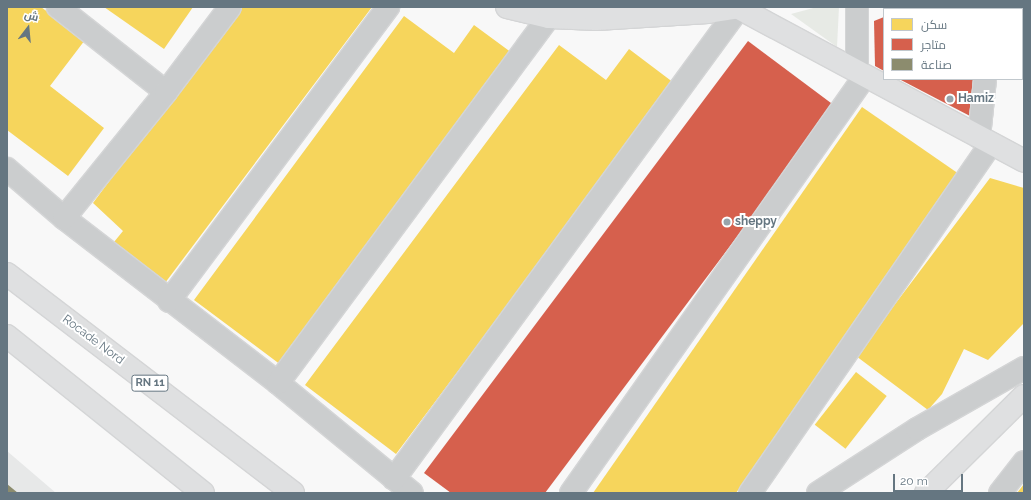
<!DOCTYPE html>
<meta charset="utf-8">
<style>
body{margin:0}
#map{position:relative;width:1031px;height:500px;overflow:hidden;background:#f8f8f8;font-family:Raleway,Cairo,sans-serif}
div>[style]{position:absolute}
.built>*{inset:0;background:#e7e8e8}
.green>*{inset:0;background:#e7eae5}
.homes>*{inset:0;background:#f6d55c;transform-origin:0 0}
.shops>*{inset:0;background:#d6604d;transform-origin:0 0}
.industry>*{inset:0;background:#8c8c6e}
.roads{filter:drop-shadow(1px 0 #d4d5d6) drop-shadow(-1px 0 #d4d5d6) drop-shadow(0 1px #d4d5d6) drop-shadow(0 -1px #d4d5d6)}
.street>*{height:22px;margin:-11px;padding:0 11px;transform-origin:11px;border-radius:11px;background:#cbcdce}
.secondary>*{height:22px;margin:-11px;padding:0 11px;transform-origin:11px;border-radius:11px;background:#dfe0e1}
.highway>*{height:22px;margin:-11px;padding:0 11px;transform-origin:11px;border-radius:11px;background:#dfe0e1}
.dots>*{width:11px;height:11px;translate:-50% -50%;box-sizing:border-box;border:2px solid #fff;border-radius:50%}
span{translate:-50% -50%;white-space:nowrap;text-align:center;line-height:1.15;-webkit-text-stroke:4px #fff;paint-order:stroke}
.shield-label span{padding:1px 3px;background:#fff;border:1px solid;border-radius:3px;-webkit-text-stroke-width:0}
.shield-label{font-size:11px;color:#657681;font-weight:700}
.poi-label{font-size:12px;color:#657681;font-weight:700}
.left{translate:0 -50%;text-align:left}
.street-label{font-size:12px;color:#657681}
.frame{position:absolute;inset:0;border:8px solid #657681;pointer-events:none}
.legend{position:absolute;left:883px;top:8px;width:140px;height:72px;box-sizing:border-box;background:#fff;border:1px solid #c1c8cd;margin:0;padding:5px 7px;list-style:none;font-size:12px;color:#657681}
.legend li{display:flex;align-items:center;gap:8px;height:20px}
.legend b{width:20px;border:1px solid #c1c8cd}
.north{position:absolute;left:8px;top:8px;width:40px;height:40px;-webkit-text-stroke:3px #fff;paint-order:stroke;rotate:16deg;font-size:11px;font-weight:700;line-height:16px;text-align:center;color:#657681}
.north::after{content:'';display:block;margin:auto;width:14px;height:18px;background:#657681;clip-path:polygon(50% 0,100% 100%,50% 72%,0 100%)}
.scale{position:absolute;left:893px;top:474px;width:70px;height:18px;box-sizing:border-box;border:2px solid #657681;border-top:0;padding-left:5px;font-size:12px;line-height:14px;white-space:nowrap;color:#657681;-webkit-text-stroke:3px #fff;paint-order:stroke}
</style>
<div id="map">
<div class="built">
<div style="clip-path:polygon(7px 451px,56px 493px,7px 493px)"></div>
</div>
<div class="green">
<div style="clip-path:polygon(817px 7px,839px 7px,837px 47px,791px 14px)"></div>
</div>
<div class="homes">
<div style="clip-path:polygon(7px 7px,41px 7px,85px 40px,50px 86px,104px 128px,68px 176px,7px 130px)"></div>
<div style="clip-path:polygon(104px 7px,193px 7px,164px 49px)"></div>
<div style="clip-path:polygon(239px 7px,372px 7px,165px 283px,114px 242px,123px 231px,93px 203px)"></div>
<div style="clip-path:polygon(404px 16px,454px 53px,474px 25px,512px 53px,281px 365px,194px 300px)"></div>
<div style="clip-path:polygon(559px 45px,606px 80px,629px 49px,674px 83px,396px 454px,305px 385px)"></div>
<div style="clip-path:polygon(862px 107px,959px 174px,736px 493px,593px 493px)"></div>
<div style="clip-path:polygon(990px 178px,1024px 188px,1024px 323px,988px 360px,964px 349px,942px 394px,928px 410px,856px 356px)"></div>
<div style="left:856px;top:372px;width:39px;height:67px;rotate:38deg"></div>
<div style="clip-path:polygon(1024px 484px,1024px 493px,1017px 493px)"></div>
</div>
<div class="shops">
<div style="left:912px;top:7px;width:70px;height:5px"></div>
<div style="clip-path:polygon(884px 17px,884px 71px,875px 66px,874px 21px)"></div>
<div style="clip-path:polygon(748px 41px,835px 106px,545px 493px,451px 493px,424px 473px)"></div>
<div style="clip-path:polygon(899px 79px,974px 79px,970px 116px)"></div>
</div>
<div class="industry">
<div style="clip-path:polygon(7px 484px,18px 493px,7px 493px)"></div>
</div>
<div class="roads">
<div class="street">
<div style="left:58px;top:7px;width:137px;rotate:38.2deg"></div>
<div style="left:857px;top:7px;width:64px;rotate:90deg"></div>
<div style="left:992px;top:9px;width:2px;rotate:-90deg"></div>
<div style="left:979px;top:137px;width:58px;rotate:-84.1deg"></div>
<div style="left:7px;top:169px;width:75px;rotate:40.7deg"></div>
<div style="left:64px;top:218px;width:270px;rotate:37.6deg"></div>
<div style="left:278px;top:383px;width:173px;rotate:39.4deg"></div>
<div style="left:64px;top:218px;width:162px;rotate:-51deg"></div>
<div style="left:166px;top:92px;width:106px;rotate:-53deg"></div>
<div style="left:169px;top:301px;width:367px;rotate:-53.3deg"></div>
<div style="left:278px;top:383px;width:455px;rotate:-53.5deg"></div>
<div style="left:394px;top:479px;width:584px;rotate:-53.78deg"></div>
<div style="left:571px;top:493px;width:510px;rotate:-54.81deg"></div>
<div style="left:750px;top:493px;width:424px;rotate:-55.4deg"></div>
<div style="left:818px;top:493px;width:118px;rotate:-32.9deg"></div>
<div style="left:917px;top:429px;width:123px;rotate:-29.7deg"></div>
<div style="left:1000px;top:493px;width:39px;rotate:-52deg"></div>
</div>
<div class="secondary">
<div style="left:507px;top:7px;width:43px;rotate:13.4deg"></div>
<div style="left:549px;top:17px;width:48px;rotate:2.4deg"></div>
<div style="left:597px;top:19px;width:111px;rotate:-3.6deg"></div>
<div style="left:708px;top:12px;width:33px;rotate:-9deg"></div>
<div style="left:739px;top:8px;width:323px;rotate:28.2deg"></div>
<div style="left:926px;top:493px;width:138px;rotate:-44.7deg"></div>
</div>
<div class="highway">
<div style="left:7px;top:274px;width:360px;rotate:37.4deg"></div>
<div style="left:7px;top:336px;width:251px;rotate:38.7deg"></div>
</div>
</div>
<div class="dots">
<div style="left:950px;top:99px;background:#98a4ab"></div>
<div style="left:727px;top:222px;background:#98a4ab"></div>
</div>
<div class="shield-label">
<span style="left:150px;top:383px">RN 11</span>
</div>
<div class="poi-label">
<span class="left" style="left:958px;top:99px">Hamiz</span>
<span class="left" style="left:735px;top:222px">sheppy</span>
</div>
<div class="street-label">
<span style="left:93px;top:340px;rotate:37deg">Rocade Nord</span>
</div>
<div class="frame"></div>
<ul class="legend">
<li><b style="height:11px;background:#f6d55c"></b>سكن</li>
<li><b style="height:11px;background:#d6604d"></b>متاجر</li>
<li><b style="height:11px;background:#8c8c6e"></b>صناعة</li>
</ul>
<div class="north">ش</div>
<div class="scale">20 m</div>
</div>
